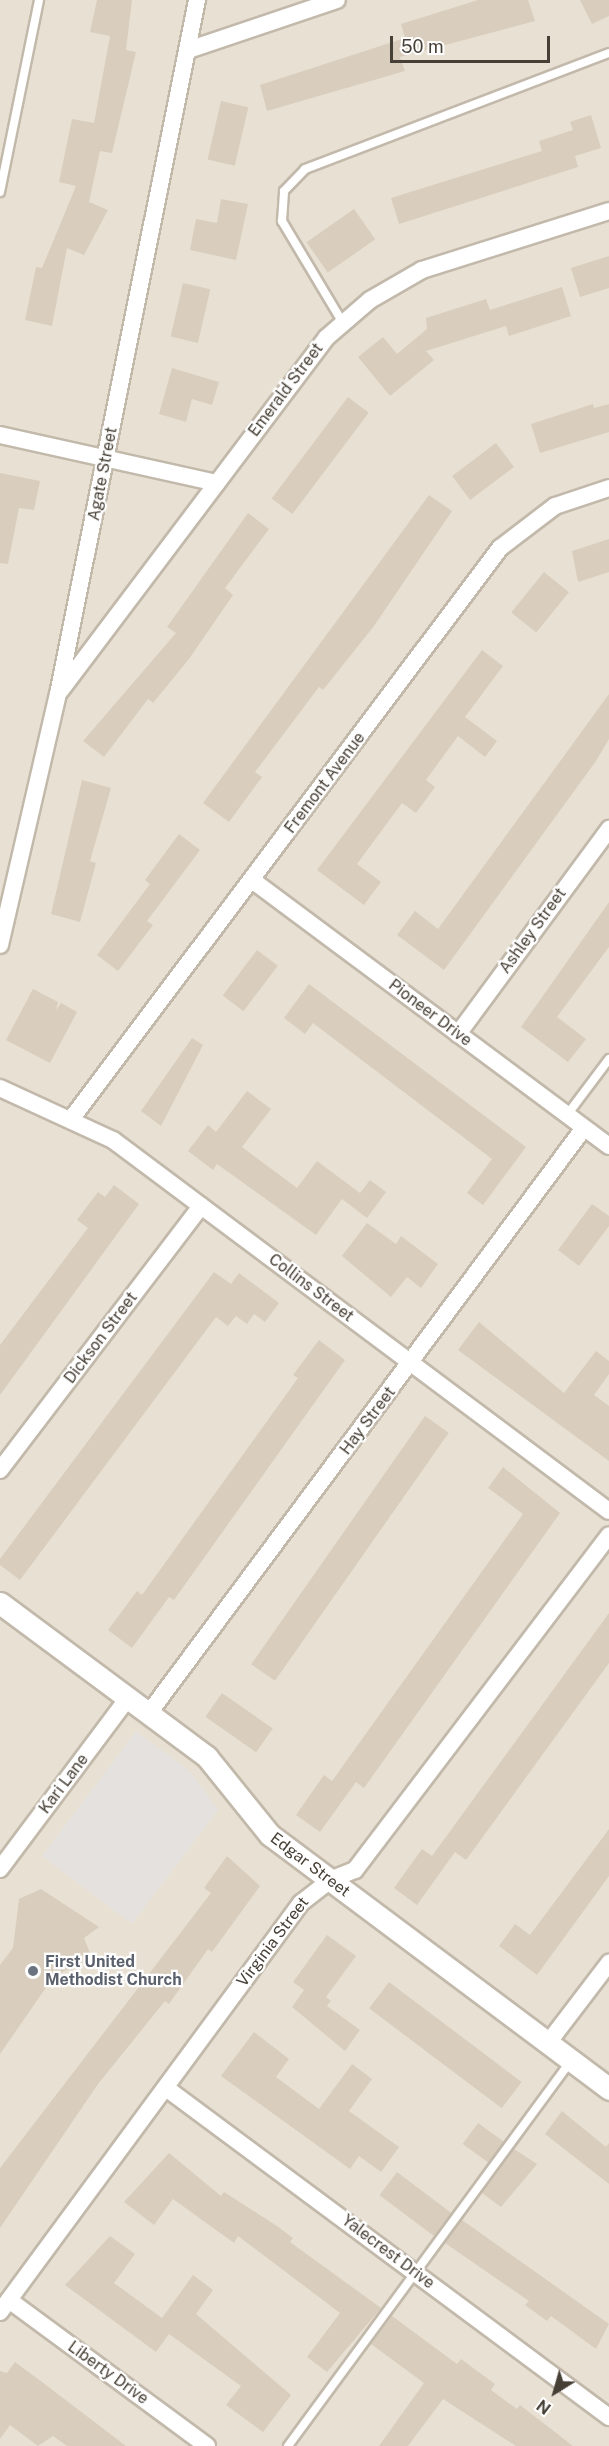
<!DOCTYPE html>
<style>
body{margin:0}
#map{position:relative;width:609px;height:2446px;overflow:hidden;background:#f4efe5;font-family:"Public Sans",sans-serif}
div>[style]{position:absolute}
.residential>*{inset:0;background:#e8e1d3;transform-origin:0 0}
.parking>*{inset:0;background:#e4e1de}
.building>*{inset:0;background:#d9cdbd;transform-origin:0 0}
.roads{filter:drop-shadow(2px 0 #c2b9ab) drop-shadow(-2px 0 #c2b9ab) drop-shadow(0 2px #c2b9ab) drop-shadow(0 -2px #c2b9ab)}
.service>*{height:8px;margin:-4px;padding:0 4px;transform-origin:4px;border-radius:4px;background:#fff}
.minor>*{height:16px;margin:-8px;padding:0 8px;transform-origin:8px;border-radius:8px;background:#fff}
.tertiary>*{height:21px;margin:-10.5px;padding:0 10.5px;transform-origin:10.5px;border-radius:10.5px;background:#fff}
.dots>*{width:16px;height:16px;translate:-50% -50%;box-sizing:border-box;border:3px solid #fff;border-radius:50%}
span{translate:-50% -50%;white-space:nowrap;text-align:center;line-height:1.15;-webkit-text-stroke:4.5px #fff;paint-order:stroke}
.street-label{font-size:16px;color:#463f35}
.worship-label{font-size:16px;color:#5b616d;font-weight:700}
.left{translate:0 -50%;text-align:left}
.north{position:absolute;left:525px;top:2362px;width:60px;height:60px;-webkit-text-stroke:4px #fff;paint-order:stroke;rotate:217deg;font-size:16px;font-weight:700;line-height:24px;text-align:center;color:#463f35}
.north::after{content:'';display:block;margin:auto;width:21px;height:27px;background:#463f35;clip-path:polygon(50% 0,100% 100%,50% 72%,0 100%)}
.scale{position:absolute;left:390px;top:36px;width:160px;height:27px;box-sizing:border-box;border:3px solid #463f35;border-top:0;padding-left:8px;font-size:18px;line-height:21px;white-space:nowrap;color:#463f35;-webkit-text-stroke:4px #fff;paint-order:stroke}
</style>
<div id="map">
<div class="residential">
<div style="left:0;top:0;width:609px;height:2446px"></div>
</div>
<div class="parking">
<div style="clip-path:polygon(136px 1731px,190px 1771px,218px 1810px,132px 1924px,42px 1856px)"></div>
</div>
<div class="building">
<div style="clip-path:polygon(97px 0,132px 0,126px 50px,136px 52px,112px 153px,100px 151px,89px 202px,108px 210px,84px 255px,67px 248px,52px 326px,25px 320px,36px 267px,42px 268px,76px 186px,59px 182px,72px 119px,94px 123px,110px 36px,90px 32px)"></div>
<div style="clip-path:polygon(478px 0,528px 0,535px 21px,400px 57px,405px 71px,267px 111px,260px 85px,405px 38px,401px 24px)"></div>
<div style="clip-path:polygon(580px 0,609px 0,609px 16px,592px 24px)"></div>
<div style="left:221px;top:101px;width:28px;height:60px;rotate:13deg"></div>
<div style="clip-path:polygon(591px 115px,601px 148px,575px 156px,578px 167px,399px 224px,391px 198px,542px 151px,539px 141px,573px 130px,570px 122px)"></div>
<div style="clip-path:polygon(221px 199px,248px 204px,236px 260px,190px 250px,196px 219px,217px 223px)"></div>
<div style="left:354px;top:209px;width:37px;height:58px;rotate:55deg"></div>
<div style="clip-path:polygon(609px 256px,609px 288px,580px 297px,571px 268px)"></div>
<div style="left:183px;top:283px;width:28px;height:55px;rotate:13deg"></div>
<div style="clip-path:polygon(562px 287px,571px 316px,509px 336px,506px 326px,426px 351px,434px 360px,390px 396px,358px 357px,383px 337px,397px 354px,427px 329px,426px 318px,486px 299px,490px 310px)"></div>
<div style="clip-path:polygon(172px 368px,219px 382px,212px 405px,192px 399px,186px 422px,159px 414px)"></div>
<div style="left:348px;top:397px;width:26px;height:127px;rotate:37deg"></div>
<div style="clip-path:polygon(593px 404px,594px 408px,609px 404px,609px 432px,540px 453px,531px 424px)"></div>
<div style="left:496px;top:443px;width:30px;height:55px;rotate:53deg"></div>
<div style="clip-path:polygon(0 473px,40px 481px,34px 510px,19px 508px,8px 564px,0 563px)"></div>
<div style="clip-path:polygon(429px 495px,452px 511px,374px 626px,323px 690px,319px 687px,255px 772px,262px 777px,229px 822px,203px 803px)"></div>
<div style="clip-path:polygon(248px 513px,269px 529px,225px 588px,233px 595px,189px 659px,153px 703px,148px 699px,104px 757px,83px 741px,176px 633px,167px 627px)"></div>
<div style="clip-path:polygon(609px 539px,609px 572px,578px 582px,572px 551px)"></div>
<div style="left:544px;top:572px;width:32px;height:52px;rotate:39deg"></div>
<div style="clip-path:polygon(482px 650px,503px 666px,465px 717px,497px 741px,485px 757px,458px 736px,426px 780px,435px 787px,416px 813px,402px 803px,357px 864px,381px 882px,364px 905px,317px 870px)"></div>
<div style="clip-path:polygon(609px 694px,609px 739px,596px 761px,444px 970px,397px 935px,415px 911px,438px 929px)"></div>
<div style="clip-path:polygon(82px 780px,111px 788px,90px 861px,96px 863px,80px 922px,51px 914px)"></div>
<div style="clip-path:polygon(179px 834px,200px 850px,147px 921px,153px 925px,118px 971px,97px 955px,150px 884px,145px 880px)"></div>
<div style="clip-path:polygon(609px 902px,609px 947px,557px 1017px,586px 1039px,568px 1062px,521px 1027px)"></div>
<div style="left:257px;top:950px;width:26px;height:57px;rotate:37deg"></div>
<div style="clip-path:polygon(309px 984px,526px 1147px,483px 1205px,467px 1193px,492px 1159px,313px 1023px,305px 1034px,284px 1018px)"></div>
<div style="clip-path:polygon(33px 989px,58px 1002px,56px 1010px,61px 1003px,77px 1012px,50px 1063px,6px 1040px)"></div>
<div style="clip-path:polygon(192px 1038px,203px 1045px,161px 1126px,141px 1111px)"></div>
<div style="clip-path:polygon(247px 1091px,271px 1109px,242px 1147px,297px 1188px,317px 1161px,360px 1193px,370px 1180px,386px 1192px,367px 1218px,342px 1199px,316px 1235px,217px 1164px,213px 1170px,188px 1151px,208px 1125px,216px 1132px)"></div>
<div style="clip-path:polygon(114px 1185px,139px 1204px,0 1395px,0 1345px,88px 1228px,77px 1220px,98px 1192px,105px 1197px)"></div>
<div style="clip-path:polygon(592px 1204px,609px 1216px,609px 1226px,579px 1266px,558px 1250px)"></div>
<div style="clip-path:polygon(367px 1223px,396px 1244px,401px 1236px,438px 1264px,421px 1288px,407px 1277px,391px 1297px,342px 1256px)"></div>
<div style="clip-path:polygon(214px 1272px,231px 1284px,239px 1273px,279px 1303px,265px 1322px,254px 1314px,247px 1324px,236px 1316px,228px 1326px,216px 1317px,20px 1580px,0 1565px,0 1559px)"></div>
<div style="clip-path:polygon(479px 1322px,564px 1393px,596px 1351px,609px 1361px,609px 1374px,594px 1395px,609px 1406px,609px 1461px,458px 1350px)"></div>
<div style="clip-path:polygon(319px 1340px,345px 1360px,174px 1600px,169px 1597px,132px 1648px,108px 1630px,137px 1591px,142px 1595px,298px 1378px,293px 1375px)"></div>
<div style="left:425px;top:1416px;width:29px;height:303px;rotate:35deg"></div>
<div style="clip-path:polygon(503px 1467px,560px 1513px,364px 1788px,356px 1782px,320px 1832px,296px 1815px,324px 1775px,332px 1781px,523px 1514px,488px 1488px)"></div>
<div style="clip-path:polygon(609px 1613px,609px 1663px,466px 1860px,455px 1852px,417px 1905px,394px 1888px,422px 1849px,432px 1856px)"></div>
<div style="left:222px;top:1693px;width:62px;height:29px;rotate:35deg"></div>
<div style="clip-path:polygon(609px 1829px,609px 1876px,537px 1975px,499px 1946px,515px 1924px,530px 1935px)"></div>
<div style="clip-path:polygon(227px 1856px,260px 1886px,212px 1952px,208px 1949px,169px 2004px,165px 2001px,98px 2084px,0 2228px,0 2168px,211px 1893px,204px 1888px)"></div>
<div style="clip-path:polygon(41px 1889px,99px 1927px,84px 1938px,92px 1958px,54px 1976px,0 2054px,0 1965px,13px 1948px,19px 1899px)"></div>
<div style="clip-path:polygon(327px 1935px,356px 1956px,326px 1997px,331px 2001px,327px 2006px,360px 2030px,345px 2051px,292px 2007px,304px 1990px,293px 1982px)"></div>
<div style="left:389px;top:1982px;width:166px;height:33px;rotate:37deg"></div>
<div style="clip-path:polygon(254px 2032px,289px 2059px,276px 2077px,319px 2109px,352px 2064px,372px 2079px,349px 2111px,399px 2147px,381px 2172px,359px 2156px,350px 2169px,221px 2076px)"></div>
<div style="clip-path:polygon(562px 2111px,606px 2147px,609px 2143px,609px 2184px,545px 2134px)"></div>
<div style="left:478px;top:2123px;width:32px;height:26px;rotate:36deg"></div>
<div style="clip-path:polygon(514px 2149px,537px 2164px,501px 2207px,482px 2193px)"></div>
<div style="clip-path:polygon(169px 2153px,221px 2196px,224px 2192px,277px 2226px,293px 2238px,290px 2242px,381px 2308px,327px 2372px,307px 2357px,340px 2313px,238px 2236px,234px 2243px,173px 2199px,154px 2225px,124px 2202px)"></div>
<div style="left:397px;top:2172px;width:68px;height:29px;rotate:37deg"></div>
<div style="clip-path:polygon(462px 2220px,609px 2324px,596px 2349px,551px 2316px,547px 2321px,525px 2305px,529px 2301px,445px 2243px)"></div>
<div style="clip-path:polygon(110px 2236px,135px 2254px,114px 2283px,162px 2318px,193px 2275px,213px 2290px,196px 2314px,291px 2395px,263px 2432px,226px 2405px,241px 2386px,169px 2334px,156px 2352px,65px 2285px)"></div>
<div style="clip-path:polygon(392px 2316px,457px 2364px,461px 2359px,495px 2384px,491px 2390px,517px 2409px,520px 2405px,573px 2446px,516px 2446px,443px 2399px,408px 2446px,379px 2446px,424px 2383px,371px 2344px)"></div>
<div style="clip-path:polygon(15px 2362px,42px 2382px,126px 2446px,67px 2446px,53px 2436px,38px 2446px,10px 2425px,0 2439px,0 2371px,7px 2373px)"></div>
</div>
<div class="roads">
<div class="service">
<div style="left:0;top:192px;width:196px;rotate:-78.5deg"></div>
<div style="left:343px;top:323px;width:119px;rotate:-120.9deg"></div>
<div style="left:282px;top:221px;width:30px;rotate:-86deg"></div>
<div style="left:284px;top:191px;width:30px;rotate:-46deg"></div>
<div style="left:305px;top:169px;width:325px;rotate:-20.9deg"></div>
<div style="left:567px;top:1115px;width:70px;rotate:-53.1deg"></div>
<div style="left:288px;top:2446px;width:476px;rotate:-53.7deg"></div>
</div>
<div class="minor">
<div style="left:188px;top:50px;width:157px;rotate:-18.6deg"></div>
<div style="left:0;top:435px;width:222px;rotate:12.5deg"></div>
<div style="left:61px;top:690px;width:441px;rotate:-53deg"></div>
<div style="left:326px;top:338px;width:58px;rotate:-40.8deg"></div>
<div style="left:370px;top:300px;width:60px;rotate:-30deg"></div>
<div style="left:422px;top:270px;width:196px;rotate:-17.5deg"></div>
<div style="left:252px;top:880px;width:445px;rotate:36.7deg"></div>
<div style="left:0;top:945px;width:258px;rotate:-77deg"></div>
<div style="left:58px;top:694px;width:708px;rotate:-78.67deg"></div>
<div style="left:458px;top:1034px;width:255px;rotate:-53.6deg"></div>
<div style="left:0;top:1088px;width:124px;rotate:24.7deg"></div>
<div style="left:113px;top:1140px;width:619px;rotate:36.8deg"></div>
<div style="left:72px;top:1118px;width:713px;rotate:-53.1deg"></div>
<div style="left:500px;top:548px;width:69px;rotate:-37.4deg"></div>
<div style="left:555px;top:506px;width:57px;rotate:-18.4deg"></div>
<div style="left:0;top:1470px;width:332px;rotate:-52.7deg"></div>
<div style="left:149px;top:1713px;width:729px;rotate:-53.37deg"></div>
<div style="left:0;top:1869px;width:214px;rotate:-53.2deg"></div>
<div style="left:548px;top:2043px;width:101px;rotate:-52.7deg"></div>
<div style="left:166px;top:2088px;width:552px;rotate:36.6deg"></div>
<div style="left:9px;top:2300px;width:246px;rotate:36.4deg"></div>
<div style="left:0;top:2312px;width:508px;rotate:-53.65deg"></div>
<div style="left:301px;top:1903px;width:37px;rotate:-38deg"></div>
<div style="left:330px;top:1880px;width:27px;rotate:-22deg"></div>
<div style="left:355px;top:1870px;width:420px;rotate:-52.8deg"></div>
</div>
<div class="tertiary">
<div style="left:0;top:1603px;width:258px;rotate:36.6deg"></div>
<div style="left:207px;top:1757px;width:100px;rotate:51.1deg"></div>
<div style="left:270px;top:1835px;width:424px;rotate:36.8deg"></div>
</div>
</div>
<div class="dots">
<div style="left:33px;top:1971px;background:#6b7280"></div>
</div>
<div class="street-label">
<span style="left:286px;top:390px;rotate:-53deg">Emerald Street</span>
<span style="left:103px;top:474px;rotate:-79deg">Agate Street</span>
<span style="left:325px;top:783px;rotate:-53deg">Fremont Avenue</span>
<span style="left:533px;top:931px;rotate:-54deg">Ashley Street</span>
<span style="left:430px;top:1013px;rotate:37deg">Pioneer Drive</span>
<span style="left:311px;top:1288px;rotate:37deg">Collins Street</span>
<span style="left:101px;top:1338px;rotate:-53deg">Dickson Street</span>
<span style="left:368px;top:1421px;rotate:-53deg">Hay Street</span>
<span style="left:64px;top:1784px;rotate:-53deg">Kari Lane</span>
<span style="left:310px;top:1865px;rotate:37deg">Edgar Street</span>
<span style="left:273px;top:1942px;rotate:-53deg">Virginia Street</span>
<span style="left:388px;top:2252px;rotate:37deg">Yalecrest Drive</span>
<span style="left:108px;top:2373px;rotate:36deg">Liberty Drive</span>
</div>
<div class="worship-label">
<span class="left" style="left:45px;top:1971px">First United<br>Methodist Church</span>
</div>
<div class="north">N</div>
<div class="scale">50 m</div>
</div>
